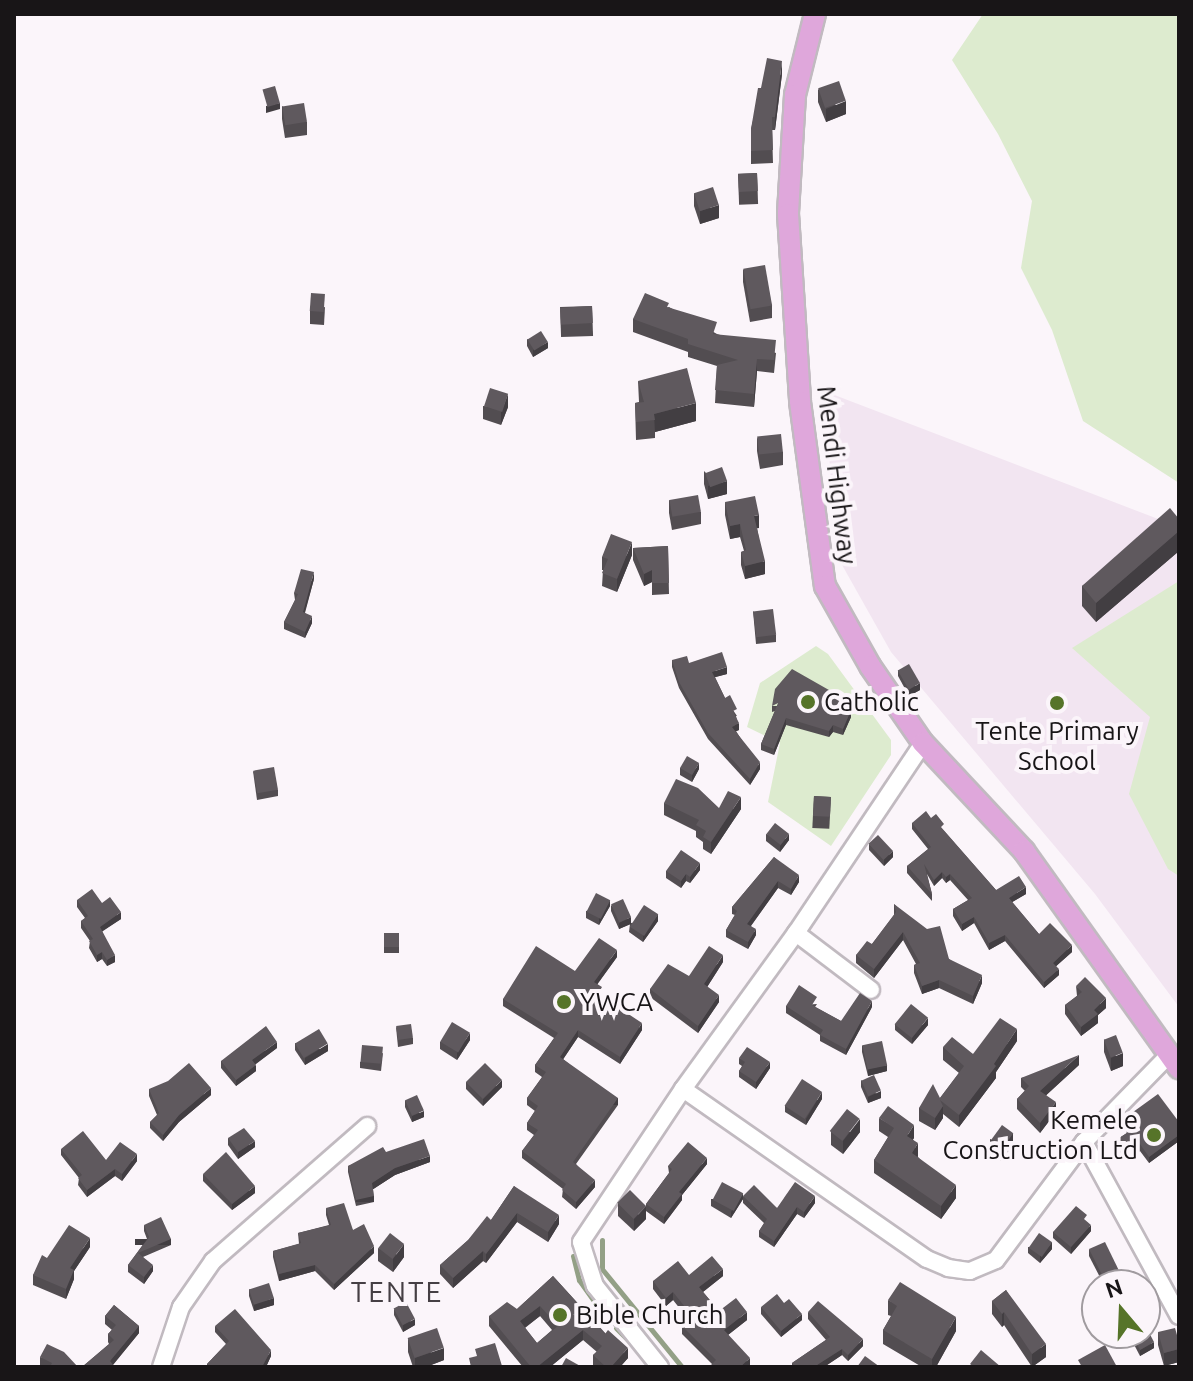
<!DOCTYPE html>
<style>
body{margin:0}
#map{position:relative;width:1193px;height:1381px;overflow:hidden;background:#fbf5fa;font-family:Ubuntu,sans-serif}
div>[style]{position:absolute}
.built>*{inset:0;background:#f2e5f1}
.green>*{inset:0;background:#ddebcf}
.stream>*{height:5px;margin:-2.5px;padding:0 2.5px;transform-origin:2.5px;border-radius:2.5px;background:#93a086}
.roads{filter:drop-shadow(2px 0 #c1bac0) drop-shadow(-2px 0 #c1bac0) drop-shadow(0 2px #c1bac0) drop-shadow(0 -2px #c1bac0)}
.minor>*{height:16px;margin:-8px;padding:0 8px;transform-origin:8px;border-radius:8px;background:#fff}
.major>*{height:20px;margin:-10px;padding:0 10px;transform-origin:10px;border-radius:10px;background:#dfa7db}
.wall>*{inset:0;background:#524d51;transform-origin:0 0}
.shaded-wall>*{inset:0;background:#423e42;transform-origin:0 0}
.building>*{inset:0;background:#5f595e;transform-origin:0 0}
.dots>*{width:22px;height:22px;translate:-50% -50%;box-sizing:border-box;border:4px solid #fbf5fa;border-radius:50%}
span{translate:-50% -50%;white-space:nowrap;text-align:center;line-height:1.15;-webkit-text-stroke:8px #fbf5fa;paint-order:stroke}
.street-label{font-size:26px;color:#181517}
.poi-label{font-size:26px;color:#181517}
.left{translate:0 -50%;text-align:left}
.right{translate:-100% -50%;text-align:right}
.neighbourhood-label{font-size:28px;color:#453f44;letter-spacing:2px}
.frame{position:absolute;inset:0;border:16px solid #181517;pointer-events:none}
.north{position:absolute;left:1081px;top:1269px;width:80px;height:80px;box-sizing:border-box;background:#fbf5fa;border:2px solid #a09b9f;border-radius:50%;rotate:341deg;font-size:22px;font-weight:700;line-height:32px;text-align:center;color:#181517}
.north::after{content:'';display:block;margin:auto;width:28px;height:36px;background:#567429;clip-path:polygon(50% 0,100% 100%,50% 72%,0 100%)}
</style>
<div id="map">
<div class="built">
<div style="clip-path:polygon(824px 391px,1179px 527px,1179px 1007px,1095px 894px,891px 652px,837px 556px)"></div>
</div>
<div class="green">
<div style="clip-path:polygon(983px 14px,1179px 14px,1179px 483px,1083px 421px,1052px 330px,1021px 268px,1032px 201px,998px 134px,952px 60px)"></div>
<div style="clip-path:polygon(1179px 581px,1179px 876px,1168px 869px,1129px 794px,1150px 717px,1072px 648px)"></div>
<div style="clip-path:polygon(816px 646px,828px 654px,891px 740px,891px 755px,831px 846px,768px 802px,780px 743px,747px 727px,760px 683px)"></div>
</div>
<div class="stream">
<div style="left:602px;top:1240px;width:29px;rotate:90deg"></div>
<div style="left:602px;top:1269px;width:127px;rotate:50.8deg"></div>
<div style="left:573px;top:1256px;width:25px;rotate:76deg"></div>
<div style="left:579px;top:1280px;width:43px;rotate:54.5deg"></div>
<div style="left:616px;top:1328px;width:23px;rotate:45deg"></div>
</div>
<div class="roads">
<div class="minor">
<div style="left:796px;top:933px;width:94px;rotate:37.2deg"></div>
<div style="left:683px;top:1089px;width:297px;rotate:34.9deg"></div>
<div style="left:927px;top:1259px;width:23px;rotate:23deg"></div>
<div style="left:948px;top:1268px;width:22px;rotate:8deg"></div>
<div style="left:970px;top:1271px;width:28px;rotate:-23deg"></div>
<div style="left:996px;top:1260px;width:147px;rotate:-53.3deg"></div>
<div style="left:1084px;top:1142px;width:123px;rotate:-45.7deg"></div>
<div style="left:1084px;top:1142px;width:198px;rotate:61.4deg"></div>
<div style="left:161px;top:1367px;width:63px;rotate:-71.6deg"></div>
<div style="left:181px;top:1307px;width:56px;rotate:-55.2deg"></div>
<div style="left:213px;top:1261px;width:205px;rotate:-41.2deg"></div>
<div style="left:660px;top:1367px;width:104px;rotate:-128.7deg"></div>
<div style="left:595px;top:1286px;width:46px;rotate:-107.7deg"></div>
<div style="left:581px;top:1242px;width:184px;rotate:-56.3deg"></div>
<div style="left:683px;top:1089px;width:193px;rotate:-54.1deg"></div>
<div style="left:796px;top:933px;width:229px;rotate:-56.2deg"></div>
</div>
<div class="major">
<div style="left:815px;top:14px;width:83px;rotate:103.9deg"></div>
<div style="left:795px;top:95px;width:119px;rotate:93.4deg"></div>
<div style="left:788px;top:214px;width:188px;rotate:86.3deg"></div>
<div style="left:800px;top:402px;width:186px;rotate:82.3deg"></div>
<div style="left:825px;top:586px;width:92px;rotate:60.6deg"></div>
<div style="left:870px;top:666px;width:93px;rotate:55.5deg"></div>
<div style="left:923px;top:743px;width:148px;rotate:46.9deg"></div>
<div style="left:1024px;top:851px;width:267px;rotate:54.5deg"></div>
</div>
</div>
<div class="wall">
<div style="clip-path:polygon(782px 74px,775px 130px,772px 130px,773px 163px,751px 164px,751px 129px,761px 88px)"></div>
<div style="clip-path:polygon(818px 89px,846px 114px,826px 122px,818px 102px)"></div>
<div style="clip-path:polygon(282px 106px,307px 122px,307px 135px,285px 138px,282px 119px)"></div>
<div style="left:757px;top:173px;width:31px;height:19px;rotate:88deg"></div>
<div style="clip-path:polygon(694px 193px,719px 218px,700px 224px,694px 206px)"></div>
<div style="clip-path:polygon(743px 269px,772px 305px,772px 318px,750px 322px,743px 282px)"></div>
<div style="left:592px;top:306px;width:30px;height:32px;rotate:88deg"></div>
<div style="clip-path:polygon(325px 307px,324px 325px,310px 324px,310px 311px)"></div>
<div style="clip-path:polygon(669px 307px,717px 334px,776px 353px,774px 373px,757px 371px,754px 407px,715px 403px,717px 366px,688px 357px,688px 352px,633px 332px,633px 319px)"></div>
<div style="clip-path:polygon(527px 339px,548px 348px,533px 357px,527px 346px)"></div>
<div style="clip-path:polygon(638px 381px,696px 421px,655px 432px,655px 438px,636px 440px,635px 403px,639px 402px)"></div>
<div style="clip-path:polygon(483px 406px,508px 407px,501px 425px,483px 419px)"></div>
<div style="clip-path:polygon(757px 438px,783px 452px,783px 465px,760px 469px,757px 451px)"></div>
<div style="clip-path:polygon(704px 471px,727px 494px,708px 499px,704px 484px)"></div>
<div style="clip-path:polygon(669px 500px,701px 512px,701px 524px,672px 530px,669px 513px)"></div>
<div style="clip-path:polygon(725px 502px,759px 528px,757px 528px,765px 574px,745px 579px,741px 565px,741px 552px,744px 551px,740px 537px,730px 539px,725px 515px)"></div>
<div style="clip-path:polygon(1179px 519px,1179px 551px,1096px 622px,1082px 606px,1082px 586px)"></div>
<div style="clip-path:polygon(668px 546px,669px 594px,652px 595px,652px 582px,644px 586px,633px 560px,633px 548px)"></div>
<div style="clip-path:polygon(632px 555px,617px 592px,602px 586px,603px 570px,602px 570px,602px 557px)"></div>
<div style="clip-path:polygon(314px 579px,305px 613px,312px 623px,305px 638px,284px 629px,284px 622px,295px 600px,294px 593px)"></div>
<div style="clip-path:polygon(753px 611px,776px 635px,776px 642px,756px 644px)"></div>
<div style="clip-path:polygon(672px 660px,689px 663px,727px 674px,715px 677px,725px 698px,737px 716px,736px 716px,739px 730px,736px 731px,760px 769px,750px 785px,708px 739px,679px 688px,672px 667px)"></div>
<div style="clip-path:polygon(898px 670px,920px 690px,909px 696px,898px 676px)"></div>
<div style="clip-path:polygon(772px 706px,843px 706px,851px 717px,843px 735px,833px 732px,829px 737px,786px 725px,774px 755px,761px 750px,761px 744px,775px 711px,772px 712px)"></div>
<div style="clip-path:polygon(680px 768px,699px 769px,692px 782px,680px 775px)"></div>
<div style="clip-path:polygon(253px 771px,278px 790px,278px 796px,257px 800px)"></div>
<div style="left:814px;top:796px;width:17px;height:32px;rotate:3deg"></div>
<div style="clip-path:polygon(664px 803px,719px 808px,741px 809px,711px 854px,703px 849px,703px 842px,696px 837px,696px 831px,664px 815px)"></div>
<div style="clip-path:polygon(931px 818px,944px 831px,996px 890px,1026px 894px,1012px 902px,1039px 934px,1072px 952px,1056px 966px,1059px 975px,1044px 988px,1005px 941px,989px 950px,974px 923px,962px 931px,953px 916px,953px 909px,968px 900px,950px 880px,946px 883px,942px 878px,934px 886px,927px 874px,932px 894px,932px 901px,907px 873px,907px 866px,928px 849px,912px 829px,912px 823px)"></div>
<div style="clip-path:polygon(766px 834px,789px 840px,780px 852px,766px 841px)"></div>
<div style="clip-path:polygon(869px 844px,893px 857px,884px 866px,869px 850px)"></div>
<div style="clip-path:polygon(774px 857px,799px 882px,791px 895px,778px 888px,751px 926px,756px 935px,748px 949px,726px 937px,726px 930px,735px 915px,732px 914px,732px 907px)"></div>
<div style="clip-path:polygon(700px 870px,690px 883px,686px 881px,681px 888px,666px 878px,666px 871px)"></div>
<div style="clip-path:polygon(77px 900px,102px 903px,121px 919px,102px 931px,115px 962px,107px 966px,102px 959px,97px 962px,89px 948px,90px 941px,81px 928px,81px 921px,85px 918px,77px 907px)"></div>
<div style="clip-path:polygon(894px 904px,949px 959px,982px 983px,973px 1004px,939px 988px,922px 994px,914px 973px,914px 965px,916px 964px,903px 940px,874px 978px,856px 963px,856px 955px,872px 944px,894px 915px)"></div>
<div style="clip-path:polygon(611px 905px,631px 923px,658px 921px,643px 942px,629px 932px,630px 924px,619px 929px,611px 911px)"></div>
<div style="clip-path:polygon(610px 906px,599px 925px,586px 918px,586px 911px)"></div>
<div style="left:384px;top:933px;width:15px;height:20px"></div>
<div style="clip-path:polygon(617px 957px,597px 984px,602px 994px,601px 996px,642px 1030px,620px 1064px,578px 1037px,563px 1059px,618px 1105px,576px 1164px,595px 1187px,576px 1209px,562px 1197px,563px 1189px,522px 1158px,522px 1151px,534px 1135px,527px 1130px,527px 1123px,535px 1111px,527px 1105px,527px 1098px,542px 1077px,535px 1072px,535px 1065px,554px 1038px,503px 1006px,503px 999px,575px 971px)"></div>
<div style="clip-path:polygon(723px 962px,707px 987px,719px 1002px,698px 1033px,650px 997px,650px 989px,689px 976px)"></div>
<div style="clip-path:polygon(1076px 986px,1106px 1008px,1098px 1015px,1098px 1023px,1081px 1036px,1065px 1014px,1065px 1005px,1077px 996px)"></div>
<div style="clip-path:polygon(817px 1004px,815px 1007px,841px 1021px,872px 1007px,846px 1055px,820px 1041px,820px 1035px,786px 1013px,786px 1006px)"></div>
<div style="clip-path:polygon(895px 1024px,928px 1025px,912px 1044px,895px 1030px)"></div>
<div style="clip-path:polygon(396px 1027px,413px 1038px,413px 1044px,398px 1047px)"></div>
<div style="clip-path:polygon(1104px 1039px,1123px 1066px,1111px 1071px,1104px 1052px)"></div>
<div style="clip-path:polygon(470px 1040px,457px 1060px,440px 1049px,440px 1042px)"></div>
<div style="clip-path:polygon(1017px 1041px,996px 1072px,996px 1078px,959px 1127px,943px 1114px,943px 1118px,935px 1130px,919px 1121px,919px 1108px,940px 1098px,959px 1073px,943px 1060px,943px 1047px,973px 1054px)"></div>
<div style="clip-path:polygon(295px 1043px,328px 1051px,305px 1065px,295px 1050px)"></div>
<div style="clip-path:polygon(862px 1045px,887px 1071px,868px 1076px,862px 1052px)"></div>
<div style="clip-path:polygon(277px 1048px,255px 1064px,256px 1071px,236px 1086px,221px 1068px,221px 1061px)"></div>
<div style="clip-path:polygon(383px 1053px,381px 1071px,360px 1068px,360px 1062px)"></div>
<div style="clip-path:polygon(739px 1058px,770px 1068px,756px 1089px,739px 1077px,739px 1071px,742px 1066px,739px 1064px)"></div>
<div style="clip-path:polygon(1079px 1065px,1046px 1095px,1056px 1112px,1040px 1133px,1017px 1109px,1017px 1099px,1025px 1091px,1021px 1087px,1021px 1078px)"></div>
<div style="clip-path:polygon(861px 1080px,881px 1098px,868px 1103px,861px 1087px)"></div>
<div style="clip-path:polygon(466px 1082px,502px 1087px,483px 1106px,466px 1089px)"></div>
<div style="clip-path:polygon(149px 1089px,211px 1095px,179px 1122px,163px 1141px,150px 1128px,150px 1122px,157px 1115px,149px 1096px)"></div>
<div style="clip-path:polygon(822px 1099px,806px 1125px,785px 1112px,785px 1106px)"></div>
<div style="clip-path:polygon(405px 1100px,424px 1117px,412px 1122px,405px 1107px)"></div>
<div style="clip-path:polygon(879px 1118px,914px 1138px,913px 1139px,918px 1157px,956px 1198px,941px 1219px,874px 1173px,874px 1160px,888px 1137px,879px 1131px)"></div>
<div style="clip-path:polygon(1122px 1120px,1179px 1122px,1179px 1141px,1149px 1163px,1140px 1151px,1126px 1161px,1116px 1147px,1116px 1140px,1127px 1133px,1122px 1127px)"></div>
<div style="clip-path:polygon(831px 1132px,860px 1132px,843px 1154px,831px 1145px)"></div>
<div style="clip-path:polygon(228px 1138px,255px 1147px,238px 1159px,228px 1145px)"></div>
<div style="clip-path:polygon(990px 1139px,1013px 1146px,1000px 1161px,990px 1152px)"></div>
<div style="clip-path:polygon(61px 1149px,106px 1160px,137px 1161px,122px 1181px,115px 1176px,87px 1197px,78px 1185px,79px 1178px,61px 1155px)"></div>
<div style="clip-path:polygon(386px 1152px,430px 1162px,395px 1175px,373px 1189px,374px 1202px,356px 1206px,348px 1172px,348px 1166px)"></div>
<div style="clip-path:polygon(707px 1164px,682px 1195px,682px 1200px,664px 1224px,646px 1211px,646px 1204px,669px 1173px,668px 1166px)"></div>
<div style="clip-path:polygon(203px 1174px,255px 1193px,232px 1210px,203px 1181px)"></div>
<div style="clip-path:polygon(514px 1186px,559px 1224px,548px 1242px,517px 1222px,486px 1263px,483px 1261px,453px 1288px,440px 1274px,440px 1265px,491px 1220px)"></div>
<div style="clip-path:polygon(743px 1196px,777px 1208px,815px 1203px,804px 1218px,797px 1214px,774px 1247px,759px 1237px,759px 1231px,764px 1223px,743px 1203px)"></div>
<div style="clip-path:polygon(711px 1199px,743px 1199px,731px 1218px,711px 1206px)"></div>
<div style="clip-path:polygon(618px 1203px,646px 1219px,634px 1231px,618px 1216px)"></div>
<div style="clip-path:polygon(326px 1208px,353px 1230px,374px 1253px,334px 1290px,315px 1271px,279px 1281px,273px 1257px,273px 1251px,299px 1244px,298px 1233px,329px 1225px,326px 1215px)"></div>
<div style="clip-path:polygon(1087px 1222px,1091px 1231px,1071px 1254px,1053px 1238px,1053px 1232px)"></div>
<div style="clip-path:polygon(144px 1225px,171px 1245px,143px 1257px,153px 1271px,144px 1284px,128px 1272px,128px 1265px,147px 1239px,144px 1231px)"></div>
<div style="clip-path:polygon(90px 1247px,74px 1271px,74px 1279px,66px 1299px,33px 1285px,33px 1275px,47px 1258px)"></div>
<div style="clip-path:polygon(1028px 1247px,1052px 1249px,1040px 1263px,1028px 1253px)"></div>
<div style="clip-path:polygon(378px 1248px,404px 1257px,393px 1272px,378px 1261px)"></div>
<div style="clip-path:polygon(1089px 1249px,1126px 1285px,1104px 1285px,1089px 1256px)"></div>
<div style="clip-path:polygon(689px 1275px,723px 1276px,703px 1292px,719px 1311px,747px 1320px,728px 1335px,750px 1366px,712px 1364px,682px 1334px,682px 1326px,689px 1320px,673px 1300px,666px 1306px,653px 1289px,653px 1281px)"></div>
<div style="clip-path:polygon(evenodd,553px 1276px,628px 1358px,620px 1367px,595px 1367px,593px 1365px,593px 1355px,597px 1352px,583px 1340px,550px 1367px,523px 1367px,489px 1326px,489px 1316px,517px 1309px,553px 1276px,540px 1316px,552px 1330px,537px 1343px,525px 1328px,540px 1316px)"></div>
<div style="clip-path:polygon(249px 1289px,274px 1305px,254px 1311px,249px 1296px)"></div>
<div style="clip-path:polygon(1006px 1290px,1046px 1357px,1032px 1367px,1004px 1325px,1002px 1327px,992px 1314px,992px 1301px)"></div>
<div style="clip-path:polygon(888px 1300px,956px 1331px,936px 1367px,922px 1367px,883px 1344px,883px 1330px,891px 1316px,888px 1315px)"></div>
<div style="clip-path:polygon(114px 1305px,139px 1326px,139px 1333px,113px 1365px,114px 1367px,82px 1367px,109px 1344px,108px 1342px,108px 1334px,112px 1330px,105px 1324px,105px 1316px)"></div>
<div style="clip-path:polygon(761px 1307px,802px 1320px,781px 1337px,761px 1314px)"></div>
<div style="clip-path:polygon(394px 1309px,415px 1325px,403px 1332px,394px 1315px)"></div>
<div style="clip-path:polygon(808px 1312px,863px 1346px,848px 1361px,842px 1355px,824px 1367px,792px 1367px,792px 1363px,826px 1340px,808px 1319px)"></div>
<div style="clip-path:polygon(215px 1326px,271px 1356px,266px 1367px,207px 1367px,207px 1364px,226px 1344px,215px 1332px)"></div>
<div style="clip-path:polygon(1158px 1332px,1179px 1342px,1179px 1362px,1164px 1366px,1158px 1345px)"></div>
<div style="clip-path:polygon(1128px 1333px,1145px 1333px,1154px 1348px,1140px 1356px)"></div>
<div style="clip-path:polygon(408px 1339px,444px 1360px,426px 1367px,413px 1367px,408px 1352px)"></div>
<div style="clip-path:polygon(40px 1357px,78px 1367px,44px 1367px,40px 1365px)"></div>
</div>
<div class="shaded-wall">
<div style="clip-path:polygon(782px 61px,782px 74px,775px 130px,775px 117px)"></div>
<div style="clip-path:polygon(846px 101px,846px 114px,826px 122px,826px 109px)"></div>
<div style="clip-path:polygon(280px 103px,280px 109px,266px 113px,266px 106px)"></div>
<div style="clip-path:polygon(719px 205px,719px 218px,700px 224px,700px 211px)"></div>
<div style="clip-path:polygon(548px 342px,548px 348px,533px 357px,533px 350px)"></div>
<div style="clip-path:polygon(757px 359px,757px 371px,754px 407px,754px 394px)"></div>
<div style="clip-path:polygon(508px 394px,508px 407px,501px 425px,501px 412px)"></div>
<div style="clip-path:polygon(696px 403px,696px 421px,655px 432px,654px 414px)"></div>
<div style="clip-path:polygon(727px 481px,727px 494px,708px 499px,708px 486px)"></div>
<div style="clip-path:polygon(759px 515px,759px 528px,754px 529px,754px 516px)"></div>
<div style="clip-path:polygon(740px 524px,740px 537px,730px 539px,730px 526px)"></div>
<div style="clip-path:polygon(1179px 531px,1179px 551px,1096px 622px,1096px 603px)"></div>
<div style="clip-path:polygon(632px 542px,632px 555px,617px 592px,617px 579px)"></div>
<div style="clip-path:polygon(765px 561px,765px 574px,745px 579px,745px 566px)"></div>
<div style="clip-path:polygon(652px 570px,652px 582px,644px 586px,644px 574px)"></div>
<div style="clip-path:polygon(314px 572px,314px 579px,303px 618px,303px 612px)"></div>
<div style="clip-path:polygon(312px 616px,312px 623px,305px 638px,305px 632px)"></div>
<div style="clip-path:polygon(727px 667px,727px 674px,712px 678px,712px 672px)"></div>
<div style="clip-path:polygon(920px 683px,920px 690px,909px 696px,909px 690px)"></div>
<div style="clip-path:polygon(851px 710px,851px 717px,843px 735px,843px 729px)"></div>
<div style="clip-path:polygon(786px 718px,786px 725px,774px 755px,774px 749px)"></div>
<div style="clip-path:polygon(739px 723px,739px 730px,732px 733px,732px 727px)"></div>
<div style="clip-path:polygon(833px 725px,833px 732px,829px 737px,829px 731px)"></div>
<div style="clip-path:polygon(760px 762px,760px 769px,750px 785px,750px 779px)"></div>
<div style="clip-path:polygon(699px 763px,699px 769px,692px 782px,692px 775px)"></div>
<div style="clip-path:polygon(741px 797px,741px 809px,711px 854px,711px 842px)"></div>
<div style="clip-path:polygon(789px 834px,789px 840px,780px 852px,780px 846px)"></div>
<div style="clip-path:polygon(893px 851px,893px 857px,884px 866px,884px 859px)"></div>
<div style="clip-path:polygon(700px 863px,700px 870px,690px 883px,690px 877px)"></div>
<div style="clip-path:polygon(942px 872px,942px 878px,934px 886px,934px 880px)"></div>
<div style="clip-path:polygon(686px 874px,686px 881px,681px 888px,681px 881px)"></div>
<div style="clip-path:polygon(950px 874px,950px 880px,946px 883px,946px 877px)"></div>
<div style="clip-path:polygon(799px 875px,799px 882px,791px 895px,791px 889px)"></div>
<div style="clip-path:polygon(778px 881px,778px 888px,747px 931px,747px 924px)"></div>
<div style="clip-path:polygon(1026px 887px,1026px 894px,1009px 904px,1009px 898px)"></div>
<div style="clip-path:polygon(610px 900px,610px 906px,599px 925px,599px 918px)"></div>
<div style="clip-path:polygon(121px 912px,121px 919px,100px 933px,100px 927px)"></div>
<div style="clip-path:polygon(658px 914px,658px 921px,643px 942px,643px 935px)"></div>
<div style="clip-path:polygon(631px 917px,631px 924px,619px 929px,619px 923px)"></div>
<div style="clip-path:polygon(974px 917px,974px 923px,962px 931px,962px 924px)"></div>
<div style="clip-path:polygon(756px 929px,756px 935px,748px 949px,748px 942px)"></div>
<div style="clip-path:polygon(903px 932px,903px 940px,874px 978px,874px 969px)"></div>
<div style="clip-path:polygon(1005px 935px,1005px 941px,989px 950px,989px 943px)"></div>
<div style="clip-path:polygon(1072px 945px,1072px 952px,1053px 969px,1053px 963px)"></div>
<div style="clip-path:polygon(617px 950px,617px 957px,594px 989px,594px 982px)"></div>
<div style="clip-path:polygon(102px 952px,102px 959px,97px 962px,97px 955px)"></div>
<div style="clip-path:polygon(115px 955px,115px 962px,107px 966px,107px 960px)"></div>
<div style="clip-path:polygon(723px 955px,723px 962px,704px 992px,704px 984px)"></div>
<div style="clip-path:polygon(1059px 969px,1059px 975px,1044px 988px,1044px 982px)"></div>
<div style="clip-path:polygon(982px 975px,982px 983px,973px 1004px,973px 996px)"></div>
<div style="clip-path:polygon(939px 980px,939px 988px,922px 994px,922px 986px)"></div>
<div style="clip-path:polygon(719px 995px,719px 1002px,698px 1033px,698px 1026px)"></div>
<div style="clip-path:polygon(1106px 998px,1106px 1008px,1098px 1015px,1098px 1023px,1081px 1036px,1081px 1027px,1094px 1010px)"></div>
<div style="clip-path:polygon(872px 1001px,872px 1007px,846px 1055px,846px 1049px)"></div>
<div style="clip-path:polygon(928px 1018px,928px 1025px,912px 1044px,912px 1038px)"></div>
<div style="clip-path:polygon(642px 1023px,642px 1030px,620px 1064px,620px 1057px)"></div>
<div style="clip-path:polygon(1017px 1029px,1017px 1041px,996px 1072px,996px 1078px,959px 1127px,959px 1115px)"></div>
<div style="clip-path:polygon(578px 1030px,578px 1037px,560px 1064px,560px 1057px)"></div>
<div style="clip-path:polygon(470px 1033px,470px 1040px,457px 1060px,457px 1053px)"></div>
<div style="clip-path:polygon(277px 1042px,277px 1048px,252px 1067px,252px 1060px)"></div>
<div style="clip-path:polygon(328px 1044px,328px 1051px,305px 1065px,305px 1058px)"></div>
<div style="clip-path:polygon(1123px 1053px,1123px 1066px,1111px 1071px,1111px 1058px)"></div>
<div style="clip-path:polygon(1079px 1055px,1079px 1065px,1040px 1101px,1040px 1091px)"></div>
<div style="clip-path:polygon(770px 1062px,770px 1068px,756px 1089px,756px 1082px)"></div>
<div style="clip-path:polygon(256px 1065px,256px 1071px,236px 1086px,236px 1080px)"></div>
<div style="clip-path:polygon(887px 1065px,887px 1071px,868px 1076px,868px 1069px)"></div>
<div style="clip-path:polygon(502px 1080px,502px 1087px,483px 1106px,483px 1099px)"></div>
<div style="clip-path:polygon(211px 1088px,211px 1095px,179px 1122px,163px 1141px,163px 1135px,179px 1115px)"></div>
<div style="clip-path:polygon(881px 1091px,881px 1098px,868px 1103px,868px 1097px)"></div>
<div style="clip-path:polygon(822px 1092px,822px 1099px,806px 1125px,806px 1119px)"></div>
<div style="left:618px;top:1098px;width:7px;height:78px;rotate:90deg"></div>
<div style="clip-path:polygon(1056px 1102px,1056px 1112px,1040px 1133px,1040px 1123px)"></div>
<div style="clip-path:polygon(943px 1106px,943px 1118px,935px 1130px,935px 1118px)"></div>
<div style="clip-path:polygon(424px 1111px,424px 1117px,412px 1122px,412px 1116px)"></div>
<div style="clip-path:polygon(860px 1119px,860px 1132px,843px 1154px,843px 1141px)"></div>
<div style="clip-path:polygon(914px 1125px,914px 1138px,907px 1148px,907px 1136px)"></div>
<div style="clip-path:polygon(1013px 1133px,1013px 1146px,1000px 1161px,1000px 1148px)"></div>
<div style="clip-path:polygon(1179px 1135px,1179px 1141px,1149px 1163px,1149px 1157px)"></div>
<div style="clip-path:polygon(255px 1141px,255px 1147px,238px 1159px,238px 1152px)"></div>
<div style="clip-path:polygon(918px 1143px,918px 1156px,912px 1165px,912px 1153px)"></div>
<div style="clip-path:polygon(1140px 1144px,1140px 1151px,1126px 1161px,1126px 1154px)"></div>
<div style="clip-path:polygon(137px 1154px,137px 1161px,122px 1181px,122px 1174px)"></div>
<div style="clip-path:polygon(430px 1156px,430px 1162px,395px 1175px,372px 1190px,372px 1183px,395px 1168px)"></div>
<div style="clip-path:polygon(707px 1158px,707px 1164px,682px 1195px,682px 1200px,664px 1224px,664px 1217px,679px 1192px)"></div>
<div style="clip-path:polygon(115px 1169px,115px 1176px,87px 1197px,87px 1190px)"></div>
<div style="clip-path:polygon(595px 1180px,595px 1187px,576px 1209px,576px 1202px)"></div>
<div style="clip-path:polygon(956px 1185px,956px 1198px,941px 1219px,941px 1206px)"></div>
<div style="clip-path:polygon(255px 1186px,255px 1193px,232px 1210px,232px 1204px)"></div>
<div style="clip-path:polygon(743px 1193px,743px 1199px,731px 1218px,731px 1212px)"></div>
<div style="left:374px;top:1196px;width:6px;height:18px;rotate:90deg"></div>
<div style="clip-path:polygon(815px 1196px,815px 1203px,804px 1218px,804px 1212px)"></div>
<div style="clip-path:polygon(646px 1206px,646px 1219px,634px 1231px,634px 1219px)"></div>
<div style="clip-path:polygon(797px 1207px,797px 1214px,774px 1247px,774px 1241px)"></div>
<div style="clip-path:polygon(517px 1213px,517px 1222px,486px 1263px,486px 1254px)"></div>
<div style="clip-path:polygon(559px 1215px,559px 1224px,548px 1242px,548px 1232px)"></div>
<div style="clip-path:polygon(1091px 1225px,1091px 1231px,1071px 1254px,1071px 1247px)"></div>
<div style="clip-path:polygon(90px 1238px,90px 1247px,74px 1271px,74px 1279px,66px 1299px,66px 1289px,70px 1268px)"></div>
<div style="left:171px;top:1239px;width:6px;height:36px;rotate:90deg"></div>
<div style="clip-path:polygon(1052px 1242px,1052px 1249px,1040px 1263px,1040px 1256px)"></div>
<div style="clip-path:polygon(404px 1244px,404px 1257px,393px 1272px,393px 1259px)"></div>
<div style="clip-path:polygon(374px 1246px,374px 1253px,334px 1290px,334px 1284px)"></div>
<div style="clip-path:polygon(483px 1251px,483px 1261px,453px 1288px,453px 1278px)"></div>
<div style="clip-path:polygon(153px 1265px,153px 1271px,144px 1284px,144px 1277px)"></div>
<div style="clip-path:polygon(315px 1265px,315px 1271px,279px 1281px,279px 1274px)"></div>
<div style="clip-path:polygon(723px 1269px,723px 1276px,699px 1295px,699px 1287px)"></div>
<div style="clip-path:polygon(673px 1292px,673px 1300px,666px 1306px,666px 1298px)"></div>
<div style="clip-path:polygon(274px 1298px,274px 1305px,254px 1311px,254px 1304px)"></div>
<div style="clip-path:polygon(540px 1306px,540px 1316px,520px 1331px,520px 1321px)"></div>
<div style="clip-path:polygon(1154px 1306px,1154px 1312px,1145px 1315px,1145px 1309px)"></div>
<div style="clip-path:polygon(747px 1312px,747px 1320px,724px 1338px,724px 1330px)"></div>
<div style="clip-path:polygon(1004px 1312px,1004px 1325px,1002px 1327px,1002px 1314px)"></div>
<div style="clip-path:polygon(802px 1314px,802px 1320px,781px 1337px,781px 1331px)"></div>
<div style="clip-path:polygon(956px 1317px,956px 1331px,936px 1367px,932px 1367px,932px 1359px)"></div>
<div style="clip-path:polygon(415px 1319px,415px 1325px,403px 1332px,403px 1325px)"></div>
<div style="clip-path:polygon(139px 1326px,139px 1333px,111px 1367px,110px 1361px)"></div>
<div style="clip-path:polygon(583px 1330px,583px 1340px,550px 1367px,537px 1367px)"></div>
<div style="clip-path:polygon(863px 1339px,863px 1346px,848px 1361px,848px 1355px)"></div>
<div style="clip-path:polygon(1154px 1342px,1154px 1348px,1140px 1356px,1140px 1350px)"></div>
<div style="clip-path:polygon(1046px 1344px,1046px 1357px,1032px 1367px,1032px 1354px)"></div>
<div style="clip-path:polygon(444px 1348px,444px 1360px,426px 1367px,415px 1367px,415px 1358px)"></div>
<div style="clip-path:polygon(628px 1348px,628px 1358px,620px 1367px,611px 1367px)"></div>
<div style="clip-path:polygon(842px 1349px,842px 1355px,824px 1367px,817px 1367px,817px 1365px)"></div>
<div style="clip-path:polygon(1179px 1349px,1179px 1362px,1164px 1366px,1164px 1353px)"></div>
<div style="clip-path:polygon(271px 1350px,271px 1356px,266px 1367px,262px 1367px)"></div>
<div style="clip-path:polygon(750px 1358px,750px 1366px,748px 1367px,740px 1367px)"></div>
</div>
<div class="building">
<div style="clip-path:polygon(767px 58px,782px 61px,775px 117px,772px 117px,773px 150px,751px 151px,751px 129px,758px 88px,761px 88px)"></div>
<div style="left:839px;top:81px;width:21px;height:22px;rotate:71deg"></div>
<div style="left:275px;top:86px;width:18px;height:13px;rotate:74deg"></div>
<div style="left:304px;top:103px;width:19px;height:22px;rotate:81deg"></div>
<div style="left:757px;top:173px;width:18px;height:19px;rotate:87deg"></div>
<div style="left:713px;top:187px;width:19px;height:20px;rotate:72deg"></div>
<div style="left:765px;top:265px;width:41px;height:22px;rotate:80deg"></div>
<div style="left:311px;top:293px;width:14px;height:18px;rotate:4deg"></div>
<div style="clip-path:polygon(645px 293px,669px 303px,667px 307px,717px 322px,713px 334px,776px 340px,774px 360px,757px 359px,754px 394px,715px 390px,717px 365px,738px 360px,688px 344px,688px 339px,633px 319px)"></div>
<div style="left:592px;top:306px;width:17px;height:32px;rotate:87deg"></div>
<div style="left:541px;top:331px;width:13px;height:16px;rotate:58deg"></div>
<div style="clip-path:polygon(687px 368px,696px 403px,654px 414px,655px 420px,636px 422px,635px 403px,644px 402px,638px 381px)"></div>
<div style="left:490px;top:388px;width:19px;height:19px;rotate:18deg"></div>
<div style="left:781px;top:434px;width:18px;height:24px;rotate:84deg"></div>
<div style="left:722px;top:467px;width:15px;height:18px;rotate:70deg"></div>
<div style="left:698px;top:495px;width:17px;height:29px;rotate:80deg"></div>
<div style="clip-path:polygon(755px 496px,759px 515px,754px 516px,765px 561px,745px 566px,741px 552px,746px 550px,740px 524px,730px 526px,725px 502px)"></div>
<div style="clip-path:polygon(1170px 508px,1179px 519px,1179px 531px,1096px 603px,1082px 586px)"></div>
<div style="clip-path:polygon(611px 534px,632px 542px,617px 579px,602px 573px,608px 559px,602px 557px)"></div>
<div style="clip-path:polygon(668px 546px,669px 583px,652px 583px,652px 570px,644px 574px,633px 548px)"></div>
<div style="clip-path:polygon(301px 569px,314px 572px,303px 612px,312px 616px,305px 632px,284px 622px,298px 594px,294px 593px)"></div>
<div style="left:773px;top:609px;width:26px;height:20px;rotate:83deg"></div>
<div style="clip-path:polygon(722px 652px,727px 667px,712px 672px,725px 698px,730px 695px,737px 709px,733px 711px,739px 723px,732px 727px,760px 762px,750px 779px,708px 733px,679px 682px,672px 660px,687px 656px,689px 663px)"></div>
<div style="left:909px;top:664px;width:22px;height:13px;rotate:60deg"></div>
<div style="clip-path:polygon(792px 669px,843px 698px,842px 705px,851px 710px,843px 729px,833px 725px,829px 731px,786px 718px,774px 749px,761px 744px,778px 703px,772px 706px,775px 689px)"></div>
<div style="left:687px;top:756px;width:14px;height:14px;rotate:30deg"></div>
<div style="left:274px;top:767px;width:23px;height:21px;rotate:80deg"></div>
<div style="clip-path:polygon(676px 779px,698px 788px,719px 808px,728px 791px,741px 797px,711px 842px,703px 837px,706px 831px,696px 825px,699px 820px,664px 803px)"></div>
<div style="left:814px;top:796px;width:17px;height:20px;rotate:3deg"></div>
<div style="clip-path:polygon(926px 811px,931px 818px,936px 814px,944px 824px,941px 827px,996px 890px,1019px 876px,1026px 887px,1009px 898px,1039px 934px,1050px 923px,1072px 945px,1053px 963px,1059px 969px,1044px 982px,1005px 935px,989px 943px,974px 917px,962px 924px,953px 909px,972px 898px,950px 874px,946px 877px,942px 872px,934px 880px,924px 864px,932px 894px,907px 866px,931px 847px,912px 823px)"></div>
<div style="left:775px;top:823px;width:18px;height:14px;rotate:38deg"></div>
<div style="left:878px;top:835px;width:22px;height:13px;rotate:47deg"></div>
<div style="clip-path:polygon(681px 850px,700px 863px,690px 877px,686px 874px,681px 881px,666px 871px)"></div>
<div style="clip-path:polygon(774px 857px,799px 875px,791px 889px,778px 881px,747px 924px,756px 929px,748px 942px,726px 930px,737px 911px,732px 907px)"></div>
<div style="clip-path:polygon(92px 889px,102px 903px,110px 897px,121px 912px,100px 927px,115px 955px,107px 960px,102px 952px,97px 955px,89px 941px,93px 939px,81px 921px,88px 916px,77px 900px)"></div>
<div style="left:596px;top:893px;width:16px;height:21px;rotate:27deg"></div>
<div style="left:623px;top:899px;width:20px;height:13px;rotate:66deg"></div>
<div style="clip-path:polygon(894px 904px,927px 929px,940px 926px,949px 959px,982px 975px,973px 996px,939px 980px,922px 986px,914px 965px,920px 963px,903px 932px,874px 969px,856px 955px,867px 941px,872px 944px,896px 912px)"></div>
<div style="left:644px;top:905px;width:17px;height:26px;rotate:33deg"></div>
<div style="left:384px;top:933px;width:15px;height:14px"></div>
<div style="clip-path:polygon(599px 938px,617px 950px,594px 982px,602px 987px,598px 994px,642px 1023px,620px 1057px,578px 1030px,560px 1057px,618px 1098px,573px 1162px,595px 1180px,576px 1202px,562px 1190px,566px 1184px,522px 1151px,538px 1130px,527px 1123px,538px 1106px,527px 1098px,546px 1072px,535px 1065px,558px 1033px,503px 999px,536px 946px,575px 971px)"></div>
<div style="clip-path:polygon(709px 946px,723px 955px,704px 984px,719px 995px,698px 1026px,650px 989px,668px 964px,689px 976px)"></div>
<div style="clip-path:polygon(1085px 977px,1106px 998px,1094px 1010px,1098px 1014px,1081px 1027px,1065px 1005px,1082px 992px,1076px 986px)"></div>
<div style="clip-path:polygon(799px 985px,817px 997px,812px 1005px,841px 1021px,860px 993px,872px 1001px,846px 1049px,820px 1035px,823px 1030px,786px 1006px)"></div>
<div style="left:911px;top:1004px;width:22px;height:26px;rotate:39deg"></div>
<div style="clip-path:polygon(1000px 1018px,1017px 1029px,994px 1064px,996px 1066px,959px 1115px,940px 1100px,943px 1106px,935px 1118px,919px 1108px,933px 1084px,940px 1098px,964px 1066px,943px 1047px,952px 1037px,973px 1054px)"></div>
<div style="left:452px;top:1022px;width:21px;height:23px;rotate:31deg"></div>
<div style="left:411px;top:1024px;width:14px;height:15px;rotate:82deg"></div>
<div style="clip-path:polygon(266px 1026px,277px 1042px,252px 1060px,256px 1065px,236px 1080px,221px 1061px)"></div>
<div style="left:319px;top:1029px;width:17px;height:28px;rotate:59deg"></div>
<div style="left:1116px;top:1035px;width:19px;height:13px;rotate:69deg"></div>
<div style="left:882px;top:1041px;width:25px;height:20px;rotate:78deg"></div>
<div style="left:362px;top:1045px;width:21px;height:17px;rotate:5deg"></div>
<div style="clip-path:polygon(747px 1047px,770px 1062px,756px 1082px,739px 1071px,745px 1062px,739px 1058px)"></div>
<div style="clip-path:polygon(1079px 1055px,1040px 1091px,1056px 1102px,1040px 1123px,1017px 1099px,1029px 1086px,1021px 1078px)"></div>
<div style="clip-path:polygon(189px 1063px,211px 1088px,179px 1115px,163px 1135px,150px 1122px,159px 1113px,149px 1089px,168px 1081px)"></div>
<div style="left:485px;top:1063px;width:24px;height:27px;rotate:45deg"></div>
<div style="left:874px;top:1075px;width:17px;height:14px;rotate:66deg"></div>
<div style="left:802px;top:1079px;width:24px;height:32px;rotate:33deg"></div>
<div style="clip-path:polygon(1158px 1094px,1179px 1122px,1179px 1135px,1149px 1157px,1140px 1144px,1126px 1154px,1116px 1140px,1130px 1131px,1122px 1120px)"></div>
<div style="left:417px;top:1095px;width:17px;height:13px;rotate:66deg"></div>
<div style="clip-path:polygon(888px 1106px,914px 1125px,907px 1136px,918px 1143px,912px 1153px,956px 1185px,941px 1206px,874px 1160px,894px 1128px,879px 1118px)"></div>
<div style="left:847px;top:1109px;width:16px;height:28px;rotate:38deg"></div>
<div style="left:1002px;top:1125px;width:14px;height:18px;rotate:36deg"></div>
<div style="clip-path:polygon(244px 1128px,255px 1141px,238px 1152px,228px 1138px)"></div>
<div style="clip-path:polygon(83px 1131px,106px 1160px,120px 1142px,137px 1154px,122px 1174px,115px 1169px,87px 1190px,78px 1178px,82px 1175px,61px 1149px)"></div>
<div style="clip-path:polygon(424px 1139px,430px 1156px,395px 1168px,372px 1183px,374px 1196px,356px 1200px,348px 1166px,383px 1147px,386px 1152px)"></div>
<div style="clip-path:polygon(688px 1142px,707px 1158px,679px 1192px,682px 1194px,664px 1217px,646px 1204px,672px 1169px,668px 1166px)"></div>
<div style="clip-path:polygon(226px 1152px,255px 1186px,232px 1204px,203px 1174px)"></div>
<div style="left:722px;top:1182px;width:24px;height:20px;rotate:28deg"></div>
<div style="clip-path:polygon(795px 1182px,815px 1196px,804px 1212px,797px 1207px,774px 1241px,759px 1231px,767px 1219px,743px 1196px,754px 1185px,777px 1208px)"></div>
<div style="clip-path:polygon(514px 1186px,559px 1215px,548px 1232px,517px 1213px,486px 1254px,483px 1251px,453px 1278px,440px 1265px,468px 1240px,487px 1216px,491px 1220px)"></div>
<div style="left:630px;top:1190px;width:23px;height:18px;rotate:45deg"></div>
<div style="clip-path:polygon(344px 1203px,353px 1230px,364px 1224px,374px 1246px,334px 1284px,315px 1265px,279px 1274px,273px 1251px,301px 1243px,298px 1233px,331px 1225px,326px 1208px)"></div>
<div style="clip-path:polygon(1076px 1206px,1087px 1215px,1084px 1219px,1091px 1225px,1071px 1247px,1053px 1232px)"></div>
<div style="clip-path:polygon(161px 1217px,171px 1239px,138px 1253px,153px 1265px,144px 1277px,128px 1265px,149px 1237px,144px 1225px)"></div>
<div style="clip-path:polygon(69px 1225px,90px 1238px,70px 1268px,74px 1270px,66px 1289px,33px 1275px,42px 1255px,47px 1258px)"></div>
<div style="left:390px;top:1233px;width:18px;height:19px;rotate:38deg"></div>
<div style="left:1039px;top:1233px;width:16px;height:18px;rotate:35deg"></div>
<div style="clip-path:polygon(1105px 1242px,1126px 1285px,1107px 1285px,1089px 1249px)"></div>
<div style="clip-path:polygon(712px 1256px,723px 1269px,699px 1287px,719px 1311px,736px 1298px,747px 1312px,724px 1330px,750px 1358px,740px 1367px,709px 1367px,716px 1360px,682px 1326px,693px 1317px,673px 1292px,666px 1298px,653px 1281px,678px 1261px,689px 1275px)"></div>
<div style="clip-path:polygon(evenodd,553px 1276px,605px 1334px,608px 1330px,628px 1348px,611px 1367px,606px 1367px,593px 1355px,602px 1346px,583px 1330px,537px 1367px,531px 1367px,489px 1316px,507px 1302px,517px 1309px,553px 1276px,540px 1306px,558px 1326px,537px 1343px,520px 1321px,540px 1306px)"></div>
<div style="clip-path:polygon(900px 1282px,956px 1317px,932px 1359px,883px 1330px,897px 1306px,888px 1300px)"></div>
<div style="left:269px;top:1283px;width:16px;height:21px;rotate:72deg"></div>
<div style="clip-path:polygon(1006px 1290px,1046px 1344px,1032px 1354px,1004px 1312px,1002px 1314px,992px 1301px)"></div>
<div style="clip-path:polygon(1149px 1293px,1154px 1306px,1145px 1309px,1145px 1295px)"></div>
<div style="clip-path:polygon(777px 1294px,784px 1303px,789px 1299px,802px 1314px,781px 1331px,761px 1307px)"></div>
<div style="clip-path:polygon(818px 1301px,863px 1339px,848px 1355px,842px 1349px,817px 1365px,818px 1367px,795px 1367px,792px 1363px,830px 1337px,808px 1312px)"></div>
<div style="left:406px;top:1302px;width:19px;height:14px;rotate:62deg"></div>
<div style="clip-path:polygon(114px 1305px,139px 1326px,110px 1361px,114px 1366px,112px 1367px,82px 1367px,114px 1340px,108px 1334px,116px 1325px,105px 1316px)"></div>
<div style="clip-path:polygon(235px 1309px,271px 1350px,262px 1367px,211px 1367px,207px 1364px,229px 1341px,215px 1326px)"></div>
<div style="clip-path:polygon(1145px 1325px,1154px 1342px,1140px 1350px,1131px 1333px,1145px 1333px)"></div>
<div style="left:437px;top:1328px;width:21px;height:31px;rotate:71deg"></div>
<div style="clip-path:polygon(1175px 1328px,1179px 1342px,1179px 1349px,1164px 1353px,1158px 1332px)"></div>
<div style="clip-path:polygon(495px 1343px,502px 1366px,497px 1367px,471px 1367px,469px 1358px,477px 1356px,475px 1349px)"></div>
<div style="clip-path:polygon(47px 1344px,64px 1352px,78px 1367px,50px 1367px,52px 1363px,40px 1357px)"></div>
<div style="clip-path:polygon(1105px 1345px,1117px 1367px,1082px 1367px,1078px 1360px)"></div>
<div style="clip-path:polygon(981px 1350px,1001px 1367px,974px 1367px,970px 1364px)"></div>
<div style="clip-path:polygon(865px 1356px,880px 1367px,857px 1367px)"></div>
<div style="clip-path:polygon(566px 1358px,582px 1367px,561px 1367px)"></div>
</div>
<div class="dots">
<div style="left:808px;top:702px;background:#567429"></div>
<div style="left:1057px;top:703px;background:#567429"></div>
<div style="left:564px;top:1002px;background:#567429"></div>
<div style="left:1154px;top:1135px;background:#567429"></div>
<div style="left:560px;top:1315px;background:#567429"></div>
</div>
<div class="street-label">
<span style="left:837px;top:475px;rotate:83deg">Mendi Highway</span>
</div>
<div class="poi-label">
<span class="left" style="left:824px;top:702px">Catholic</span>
<span style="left:1057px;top:746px">Tente Primary<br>School</span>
<span class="left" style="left:580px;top:1002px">YWCA</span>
<span class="right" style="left:1138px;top:1135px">Kemele<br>Construction Ltd</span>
<span class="left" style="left:576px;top:1315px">Bible Church</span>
</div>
<div class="neighbourhood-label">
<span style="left:397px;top:1292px">TENTE</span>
</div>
<div class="frame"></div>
<div class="north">N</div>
</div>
